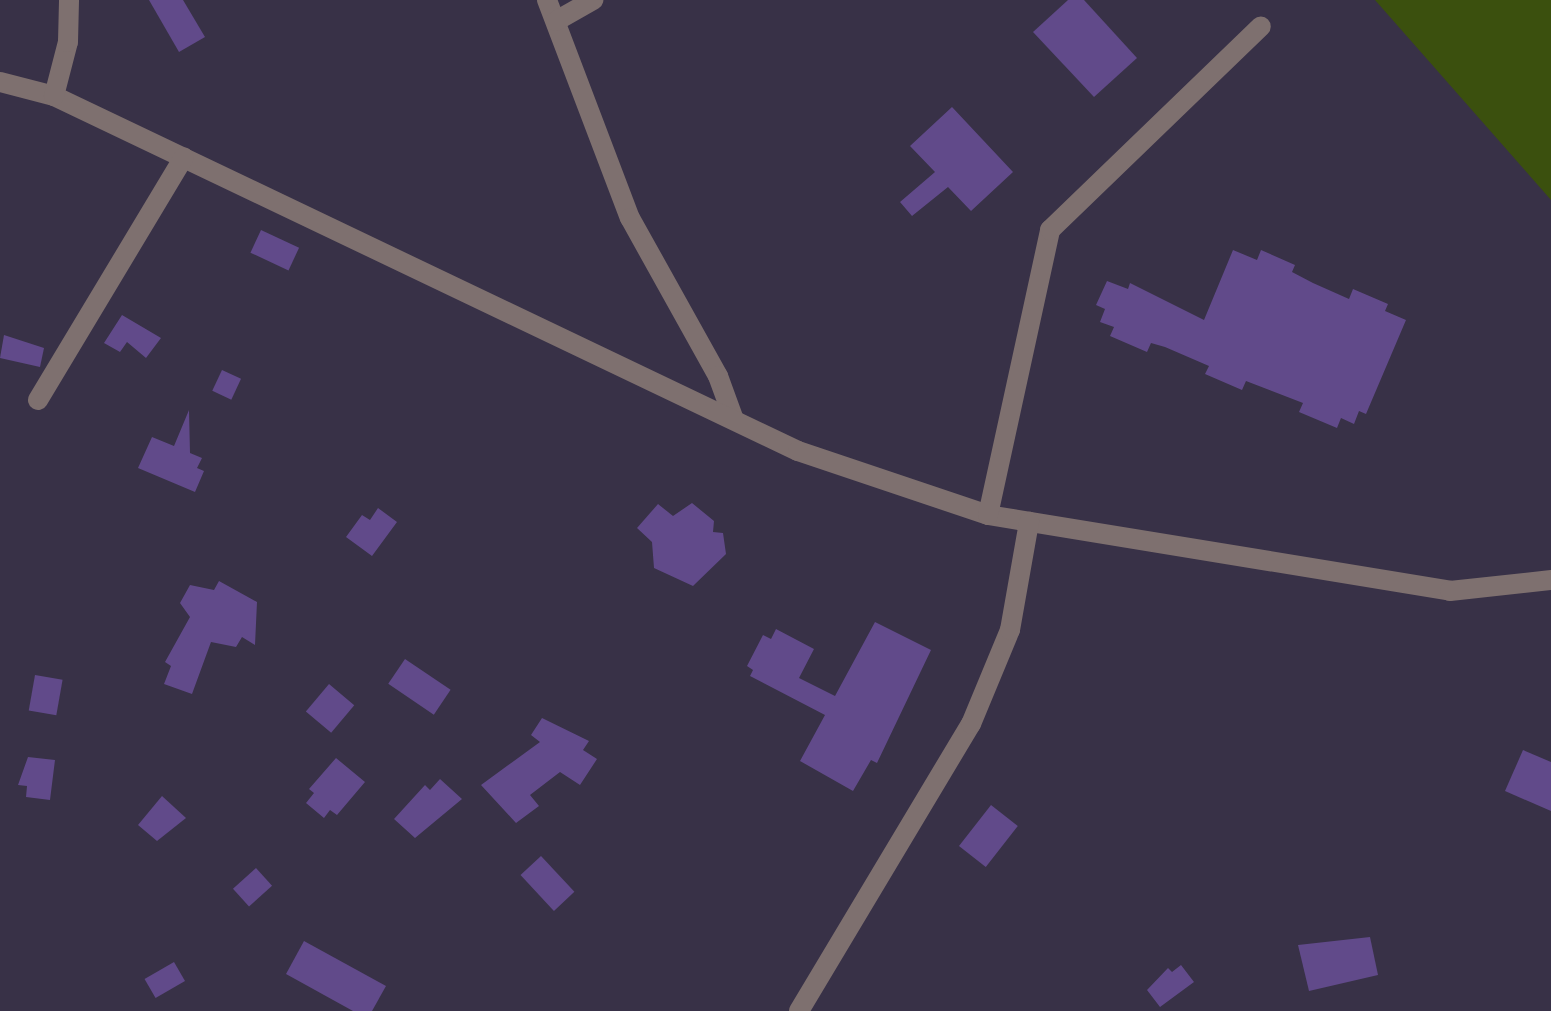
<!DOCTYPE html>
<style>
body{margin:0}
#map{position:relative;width:1551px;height:1011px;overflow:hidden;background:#383147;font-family:Spectral,serif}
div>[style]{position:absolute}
.green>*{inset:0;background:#3b500e}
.building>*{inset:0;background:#614a8a;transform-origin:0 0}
.street>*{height:20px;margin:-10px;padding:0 10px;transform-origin:10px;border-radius:10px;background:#7e706f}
span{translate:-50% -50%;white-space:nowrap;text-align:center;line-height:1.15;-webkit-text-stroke:8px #383147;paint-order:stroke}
</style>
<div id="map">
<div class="green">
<div style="clip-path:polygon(1376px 0,1551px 0,1551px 200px,1375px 0)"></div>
</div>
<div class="building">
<div style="clip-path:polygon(149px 0,183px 0,205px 37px,179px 52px)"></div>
<div style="clip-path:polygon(1068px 0,1084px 0,1137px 58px,1094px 97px,1033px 32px)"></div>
<div style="clip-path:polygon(952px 107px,1013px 172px,971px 211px,948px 187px,912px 216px,900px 202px,935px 172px,910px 146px)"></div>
<div style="left:261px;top:230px;width:42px;height:25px;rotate:25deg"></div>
<div style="clip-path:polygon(1233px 250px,1257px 260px,1261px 250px,1295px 265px,1292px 272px,1313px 283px,1349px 299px,1353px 289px,1388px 304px,1385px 311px,1406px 320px,1366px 414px,1359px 411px,1354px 424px,1341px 418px,1337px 428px,1299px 412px,1303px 403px,1246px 381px,1242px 390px,1205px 374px,1209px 366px,1165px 347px,1151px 343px,1147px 352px,1110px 336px,1114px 327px,1100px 322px,1105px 309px,1096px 305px,1107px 281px,1128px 289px,1130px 283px,1204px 320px)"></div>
<div style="clip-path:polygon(122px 315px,161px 338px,146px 358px,127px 342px,120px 352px,104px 343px)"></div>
<div style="clip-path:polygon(4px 335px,44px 348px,40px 367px,0 358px)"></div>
<div style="left:222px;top:370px;width:21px;height:23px;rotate:25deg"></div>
<div style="clip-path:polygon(189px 410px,190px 453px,202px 458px,197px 468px,204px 471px,195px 492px,138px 468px,152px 437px,174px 446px)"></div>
<div style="clip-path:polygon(692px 503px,714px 521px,713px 532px,723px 533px,726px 554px,693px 586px,654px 568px,652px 542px,637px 528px,658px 504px,673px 516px)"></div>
<div style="clip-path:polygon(378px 508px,397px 522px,372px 556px,346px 537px,362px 515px,370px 520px)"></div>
<div style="clip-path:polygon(219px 581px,257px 602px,255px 645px,242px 637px,236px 647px,211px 642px,192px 694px,164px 684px,171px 666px,165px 662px,190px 617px,180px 603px,190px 585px,214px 590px)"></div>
<div style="clip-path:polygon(875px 622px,931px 650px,877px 763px,871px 760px,853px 791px,800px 761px,825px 715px,750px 676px,753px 670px,747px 666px,763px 635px,771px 639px,776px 629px,814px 649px,799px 678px,835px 696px)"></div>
<div style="left:405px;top:659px;width:55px;height:30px;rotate:34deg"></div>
<div style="left:35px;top:675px;width:28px;height:36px;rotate:10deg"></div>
<div style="left:329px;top:684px;width:33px;height:36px;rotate:40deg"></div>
<div style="clip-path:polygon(542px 718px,589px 741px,583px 750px,597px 759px,580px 785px,560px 772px,530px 795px,539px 806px,516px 823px,481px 785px,540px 742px,531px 735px)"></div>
<div style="clip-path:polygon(1523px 750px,1551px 762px,1551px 811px,1505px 791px)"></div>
<div style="clip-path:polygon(28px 757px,55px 760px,50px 800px,26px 797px,27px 786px,18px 785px)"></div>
<div style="clip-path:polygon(336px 758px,365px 782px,337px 815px,330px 810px,324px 818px,306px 803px,314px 793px,309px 789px)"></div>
<div style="clip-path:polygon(440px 779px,462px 799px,415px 838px,394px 819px,425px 785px,430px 790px)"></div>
<div style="clip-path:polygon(162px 796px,186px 818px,157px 841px,138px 825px)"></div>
<div style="left:991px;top:805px;width:34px;height:52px;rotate:38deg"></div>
<div style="left:541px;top:856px;width:49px;height:28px;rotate:47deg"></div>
<div style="left:256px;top:868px;width:24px;height:31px;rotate:48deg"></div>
<div style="clip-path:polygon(1370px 937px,1378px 975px,1309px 991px,1298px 945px)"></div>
<div style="clip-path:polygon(304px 941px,386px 986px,372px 1011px,353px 1011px,286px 974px)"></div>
<div style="left:174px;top:962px;width:22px;height:34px;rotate:60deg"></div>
<div style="clip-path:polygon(1181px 965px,1194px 982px,1160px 1007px,1147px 990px,1168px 968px,1172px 972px)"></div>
</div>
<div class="street">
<div style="left:547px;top:0;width:233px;rotate:69.2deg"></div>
<div style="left:630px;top:218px;width:181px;rotate:60.9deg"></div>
<div style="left:718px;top:376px;width:44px;rotate:69.9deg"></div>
<div style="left:556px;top:21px;width:43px;rotate:-29.6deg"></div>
<div style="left:0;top:82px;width:56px;rotate:14.5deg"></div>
<div style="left:54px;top:96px;width:824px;rotate:25.51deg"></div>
<div style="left:798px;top:451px;width:200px;rotate:18.6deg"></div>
<div style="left:988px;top:515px;width:468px;rotate:9.3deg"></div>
<div style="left:1450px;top:591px;width:102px;rotate:-6.2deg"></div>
<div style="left:54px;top:96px;width:56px;rotate:-75.5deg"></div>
<div style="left:68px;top:42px;width:42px;rotate:-88.6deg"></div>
<div style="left:38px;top:400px;width:283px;rotate:-59deg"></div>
<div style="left:988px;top:515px;width:292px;rotate:-77.7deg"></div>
<div style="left:1050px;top:230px;width:293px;rotate:-44deg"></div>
<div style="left:799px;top:1011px;width:335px;rotate:-59.1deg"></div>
<div style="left:971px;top:724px;width:102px;rotate:-67.5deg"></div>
<div style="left:1010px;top:630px;width:110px;rotate:-80deg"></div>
</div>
</div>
